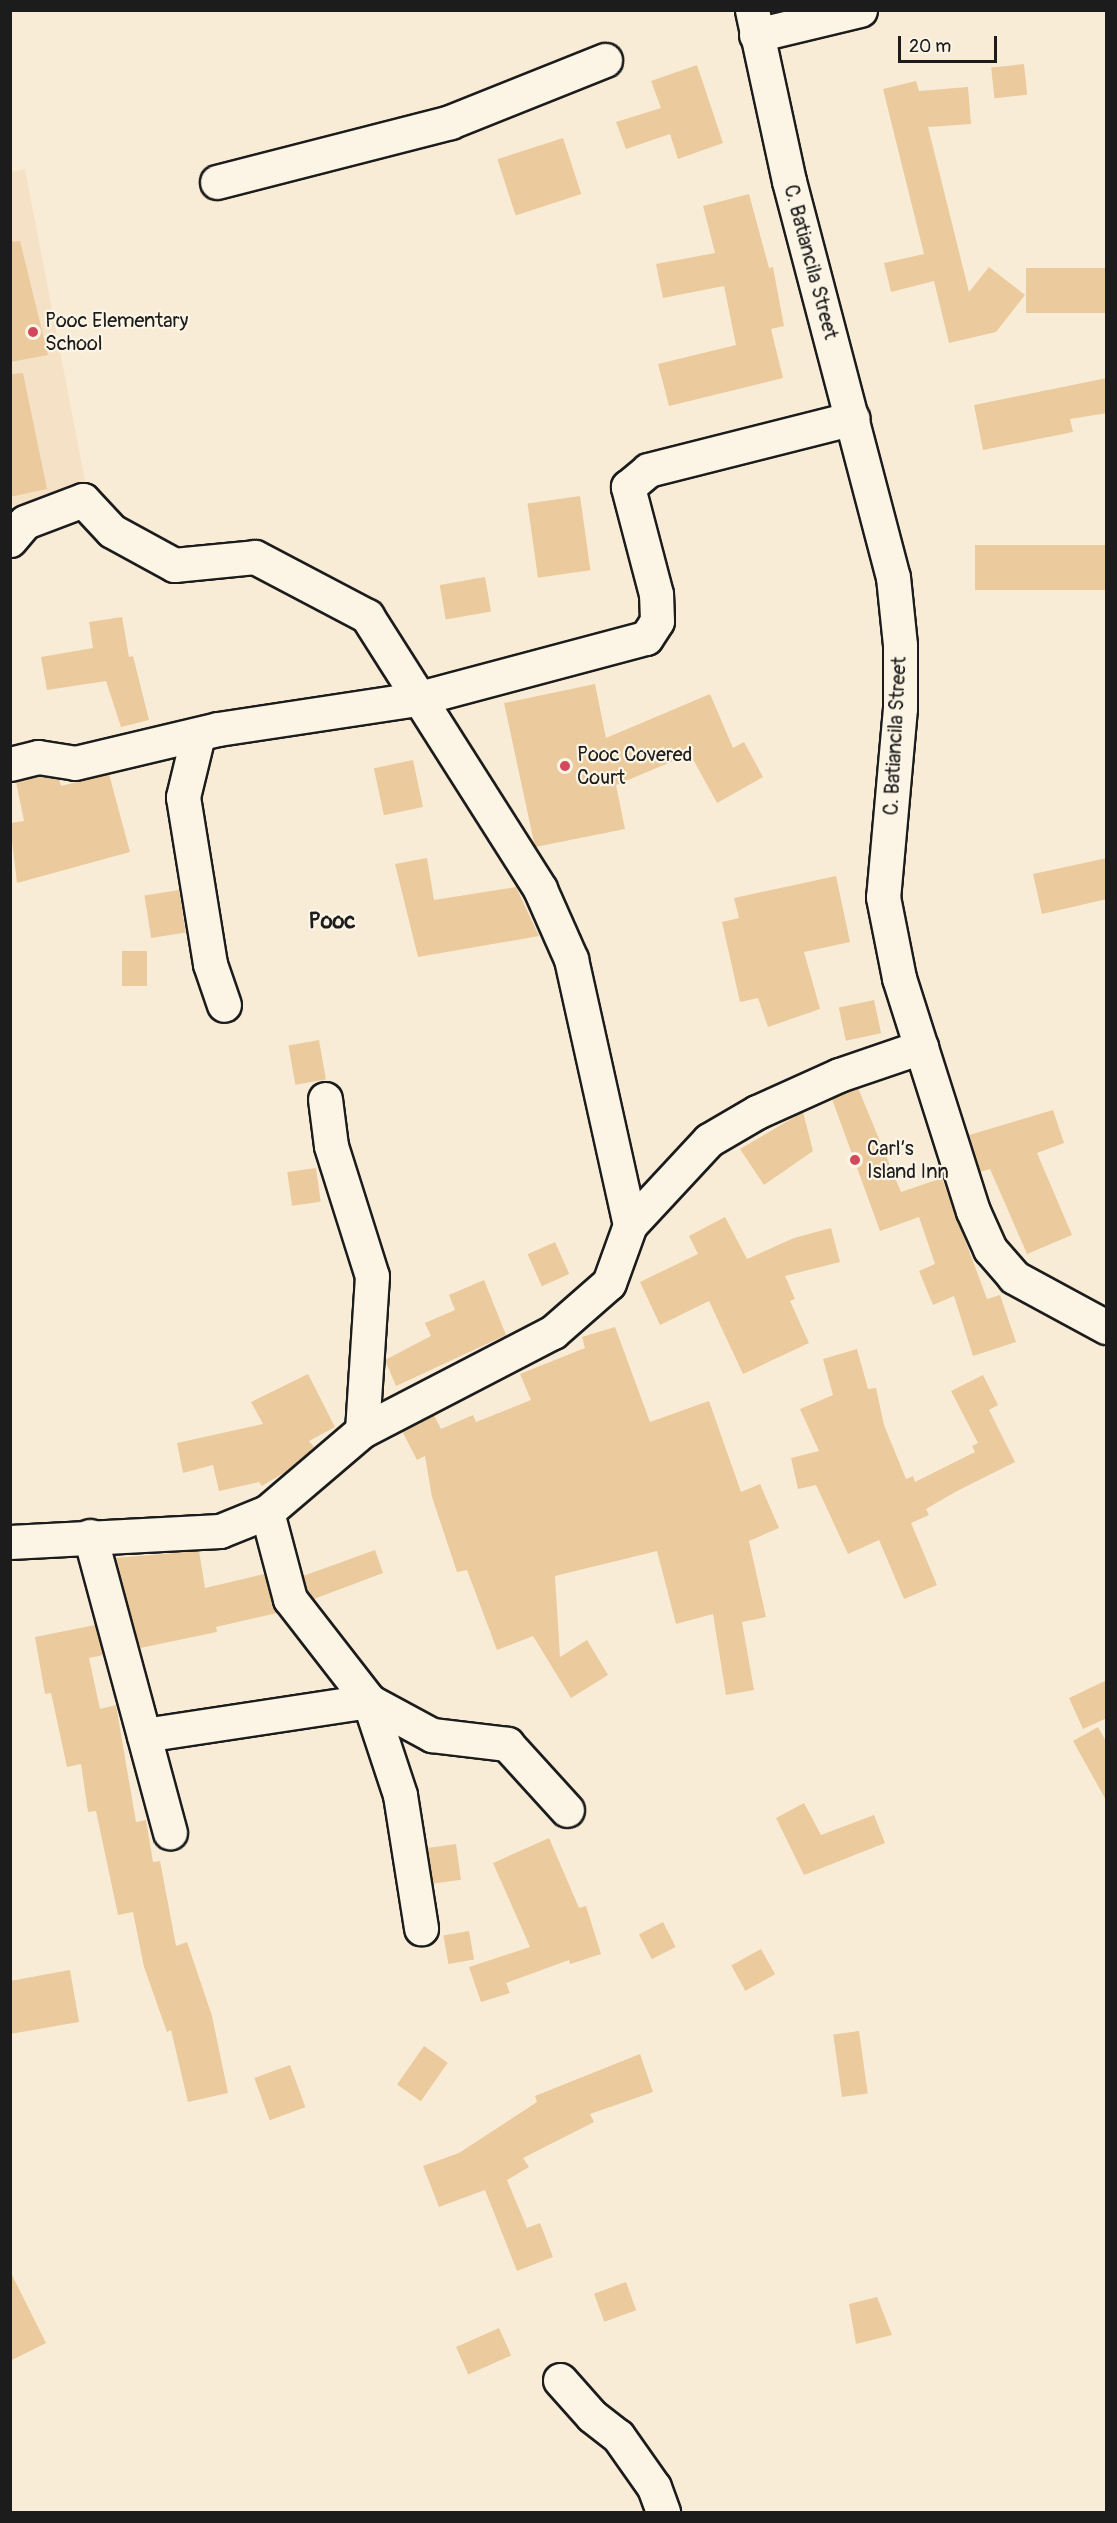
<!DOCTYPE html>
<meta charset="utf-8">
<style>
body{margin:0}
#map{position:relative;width:1117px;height:2523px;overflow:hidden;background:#f9ecd7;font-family:Pangolin,sans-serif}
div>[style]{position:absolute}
.built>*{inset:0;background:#f5e2c6}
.building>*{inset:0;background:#ebca9d;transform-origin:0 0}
.roads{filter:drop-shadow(2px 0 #1c1c1c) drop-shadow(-2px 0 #1c1c1c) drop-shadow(0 2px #1c1c1c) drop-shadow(0 -2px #1c1c1c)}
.minor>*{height:33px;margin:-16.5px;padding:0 16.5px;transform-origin:16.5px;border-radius:16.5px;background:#fcf5e5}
.dots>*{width:16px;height:16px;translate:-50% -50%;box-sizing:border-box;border:3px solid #fcf5e5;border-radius:50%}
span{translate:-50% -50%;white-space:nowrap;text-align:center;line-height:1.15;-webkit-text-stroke:4.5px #fcf5e5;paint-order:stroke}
.street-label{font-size:20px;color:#1c1c1c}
.poi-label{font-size:20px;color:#1c1c1c}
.left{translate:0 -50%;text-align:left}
.quarter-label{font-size:22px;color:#1c1c1c;font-weight:700}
.frame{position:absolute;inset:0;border:12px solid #1c1c1c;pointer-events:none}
.scale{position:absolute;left:898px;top:36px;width:99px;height:27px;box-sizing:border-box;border:3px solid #1c1c1c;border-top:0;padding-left:8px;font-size:18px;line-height:21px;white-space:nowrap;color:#1c1c1c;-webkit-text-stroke:4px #fcf5e5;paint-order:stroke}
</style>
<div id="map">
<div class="built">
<div style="clip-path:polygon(25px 169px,87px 491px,11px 506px,10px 172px)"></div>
</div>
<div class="building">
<div style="left:1024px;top:64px;width:31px;height:33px;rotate:84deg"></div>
<div style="clip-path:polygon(697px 65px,723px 143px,678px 159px,670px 134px,626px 149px,616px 122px,661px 108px,651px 81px)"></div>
<div style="clip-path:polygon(916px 81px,919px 91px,968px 87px,971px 124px,928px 127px,969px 292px,989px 267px,1025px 295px,996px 332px,949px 343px,934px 281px,891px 292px,884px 263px,924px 254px,883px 89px)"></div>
<div style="left:563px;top:138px;width:59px;height:69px;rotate:72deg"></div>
<div style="clip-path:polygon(749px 194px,769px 268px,773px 267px,784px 326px,771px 329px,783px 378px,669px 406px,658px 364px,736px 345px,724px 286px,663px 298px,656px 264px,715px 253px,703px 206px)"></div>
<div style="clip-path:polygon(20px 241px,48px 355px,10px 362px,10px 242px)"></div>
<div style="left:1107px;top:268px;width:45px;height:81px;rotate:90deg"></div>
<div style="clip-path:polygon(23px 373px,47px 489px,10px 497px,10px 374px)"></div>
<div style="clip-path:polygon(1107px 378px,1107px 413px,1070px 419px,1073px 432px,983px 450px,974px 405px)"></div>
<div style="left:580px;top:496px;width:75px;height:53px;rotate:82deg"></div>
<div style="left:1107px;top:545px;width:45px;height:132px;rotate:90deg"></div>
<div style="left:485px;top:577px;width:35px;height:46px;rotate:80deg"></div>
<div style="clip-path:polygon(122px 617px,129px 657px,133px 656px,149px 720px,121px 727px,106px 681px,47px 690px,41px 657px,93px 648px,89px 622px)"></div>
<div style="clip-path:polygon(595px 684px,606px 738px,710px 694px,733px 748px,744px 742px,763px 777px,717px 803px,690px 754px,616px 785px,625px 829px,535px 847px,504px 703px)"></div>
<div style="left:413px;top:760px;width:48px;height:40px;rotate:78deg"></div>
<div style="clip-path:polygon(109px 774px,130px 852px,17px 883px,10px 823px,24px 821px,16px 782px,39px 776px,59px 779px,61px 786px)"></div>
<div style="clip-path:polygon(427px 858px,434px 900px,516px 887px,539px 936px,418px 957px,395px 864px)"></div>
<div style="clip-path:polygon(1107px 858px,1107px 899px,1042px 914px,1033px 874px)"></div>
<div style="clip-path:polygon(836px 876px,850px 942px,804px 952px,820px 1009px,768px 1027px,758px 998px,740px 1002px,722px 922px,739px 918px,734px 898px)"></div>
<div style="left:179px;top:890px;width:43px;height:35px;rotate:81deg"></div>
<div style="left:122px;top:951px;width:25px;height:35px"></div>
<div style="left:874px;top:1000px;width:34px;height:36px;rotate:78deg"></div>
<div style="left:319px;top:1040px;width:40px;height:31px;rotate:80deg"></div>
<div style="clip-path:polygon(858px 1088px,901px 1192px,942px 1178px,987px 1299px,1000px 1295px,1016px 1342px,973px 1356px,954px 1296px,933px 1305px,919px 1271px,935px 1264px,919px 1217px,880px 1231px,832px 1099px)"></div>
<div style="clip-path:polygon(1053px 1110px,1064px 1143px,1037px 1153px,1072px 1235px,1027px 1254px,990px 1169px,980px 1172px,969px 1135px)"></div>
<div style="clip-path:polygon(803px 1112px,813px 1151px,764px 1185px,740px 1149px)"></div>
<div style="left:316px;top:1168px;width:34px;height:29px;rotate:82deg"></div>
<div style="clip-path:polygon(725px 1217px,747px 1259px,794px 1238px,831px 1228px,840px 1262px,785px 1276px,795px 1299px,790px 1301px,809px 1343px,743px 1374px,709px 1301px,660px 1325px,640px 1282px,698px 1254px,689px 1236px)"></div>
<div style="left:555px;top:1242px;width:35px;height:30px;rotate:66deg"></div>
<div style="clip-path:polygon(484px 1280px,506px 1335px,396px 1386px,385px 1360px,431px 1336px,425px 1323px,455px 1310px,449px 1295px)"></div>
<div style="clip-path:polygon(615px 1327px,650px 1422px,709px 1401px,741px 1492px,760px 1484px,779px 1528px,749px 1541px,766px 1617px,742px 1622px,754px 1690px,726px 1695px,713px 1614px,676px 1624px,657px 1551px,555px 1576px,560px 1657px,587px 1640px,608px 1675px,571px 1698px,533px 1636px,497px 1650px,467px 1570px,457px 1572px,432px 1497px,425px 1456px,417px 1460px,402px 1431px,434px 1415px,441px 1429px,473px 1415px,476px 1422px,531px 1400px,520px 1374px,585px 1348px,582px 1337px)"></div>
<div style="clip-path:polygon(857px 1349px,868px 1389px,876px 1388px,884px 1425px,906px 1479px,913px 1476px,915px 1482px,975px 1452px,972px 1446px,978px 1443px,951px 1391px,983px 1375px,998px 1405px,989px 1410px,1015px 1462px,957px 1491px,926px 1509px,929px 1515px,911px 1523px,937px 1585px,904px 1599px,879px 1540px,848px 1554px,816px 1485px,798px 1489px,791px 1458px,819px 1451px,800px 1409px,833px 1395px,823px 1359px)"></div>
<div style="clip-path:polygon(308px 1374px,335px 1427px,309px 1441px,314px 1447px,285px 1472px,262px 1486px,259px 1482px,219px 1491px,213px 1465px,183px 1473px,177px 1443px,263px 1424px,251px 1402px)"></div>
<div style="clip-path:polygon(375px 1550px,383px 1573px,314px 1599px,307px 1591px,303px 1576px)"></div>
<div style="clip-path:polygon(199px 1551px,205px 1588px,264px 1574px,277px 1613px,216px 1627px,217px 1632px,140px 1648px,115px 1558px)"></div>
<div style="clip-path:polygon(95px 1625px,103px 1655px,89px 1658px,100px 1709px,116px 1705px,136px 1822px,146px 1820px,153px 1862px,160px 1861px,176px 1946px,187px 1942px,212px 2016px,228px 2093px,188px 2102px,171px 2030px,167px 2032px,144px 1967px,133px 1912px,118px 1915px,96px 1811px,88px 1812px,81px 1764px,67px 1767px,51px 1693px,45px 1694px,35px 1637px)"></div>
<div style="clip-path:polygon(1107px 1680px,1107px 1718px,1083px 1729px,1069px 1698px)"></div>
<div style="clip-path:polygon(1098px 1727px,1107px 1743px,1107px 1802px,1073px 1741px)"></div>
<div style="clip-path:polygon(804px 1803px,821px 1835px,874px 1815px,885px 1843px,804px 1875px,776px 1818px)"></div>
<div style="clip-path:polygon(549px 1838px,579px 1908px,586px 1906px,601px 1954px,570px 1964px,569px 1960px,506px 1983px,510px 1993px,481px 2002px,469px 1967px,530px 1947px,493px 1863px)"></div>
<div style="left:456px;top:1844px;width:36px;height:29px;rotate:82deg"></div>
<div style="left:663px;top:1922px;width:28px;height:27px;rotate:63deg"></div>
<div style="left:469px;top:1931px;width:29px;height:26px;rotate:80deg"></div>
<div style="left:761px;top:1949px;width:29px;height:34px;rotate:61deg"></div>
<div style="clip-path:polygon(70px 1970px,79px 2022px,10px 2034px,10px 1981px)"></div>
<div style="left:859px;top:2031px;width:63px;height:26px;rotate:82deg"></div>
<div style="left:424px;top:2046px;width:29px;height:47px;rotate:35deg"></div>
<div style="clip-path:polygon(640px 2054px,653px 2092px,590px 2114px,594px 2122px,523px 2158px,529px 2167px,507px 2180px,527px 2228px,540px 2223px,553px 2257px,517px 2271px,485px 2190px,439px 2207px,423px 2166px,459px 2153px,537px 2102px,535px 2096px)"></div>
<div style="left:290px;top:2065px;width:45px;height:38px;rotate:70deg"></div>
<div style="clip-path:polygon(10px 2271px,46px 2343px,10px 2361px)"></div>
<div style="left:626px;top:2282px;width:30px;height:34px;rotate:70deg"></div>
<div style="clip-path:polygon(877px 2297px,892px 2335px,856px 2344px,849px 2304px)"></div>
<div style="left:499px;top:2328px;width:30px;height:47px;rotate:66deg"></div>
</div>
<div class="roads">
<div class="minor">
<div style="left:752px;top:10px;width:175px;rotate:77.8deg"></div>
<div style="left:789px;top:181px;width:409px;rotate:75.3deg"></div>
<div style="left:893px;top:577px;width:68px;rotate:84.1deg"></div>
<div style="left:900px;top:645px;width:63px;rotate:90deg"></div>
<div style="left:900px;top:708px;width:190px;rotate:95.1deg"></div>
<div style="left:883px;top:897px;width:83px;rotate:78.8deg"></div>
<div style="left:899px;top:978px;width:244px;rotate:72.4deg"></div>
<div style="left:973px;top:1211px;width:42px;rotate:65.9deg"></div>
<div style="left:990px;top:1249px;width:37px;rotate:49deg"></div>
<div style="left:1014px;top:1277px;width:105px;rotate:28.5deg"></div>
<div style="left:756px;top:35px;width:107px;rotate:-13.5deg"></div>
<div style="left:217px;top:182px;width:241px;rotate:-14.4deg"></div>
<div style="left:450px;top:122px;width:167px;rotate:-21.8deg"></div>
<div style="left:10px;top:540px;width:23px;rotate:-50deg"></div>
<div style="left:25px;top:522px;width:62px;rotate:-20.8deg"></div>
<div style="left:83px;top:500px;width:42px;rotate:46.9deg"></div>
<div style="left:112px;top:531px;width:71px;rotate:28.7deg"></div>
<div style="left:174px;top:565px;width:81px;rotate:-5.6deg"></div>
<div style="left:255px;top:557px;width:127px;rotate:27.8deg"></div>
<div style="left:367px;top:616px;width:323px;rotate:57.6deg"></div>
<div style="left:540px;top:889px;width:77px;rotate:66.1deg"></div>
<div style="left:571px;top:959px;width:272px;rotate:77.5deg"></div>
<div style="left:198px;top:735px;width:64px;rotate:103.6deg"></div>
<div style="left:183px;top:797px;width:169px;rotate:80.8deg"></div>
<div style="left:210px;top:964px;width:43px;rotate:71.1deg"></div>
<div style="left:10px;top:764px;width:29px;rotate:-14deg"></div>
<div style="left:38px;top:757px;width:37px;rotate:9deg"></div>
<div style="left:75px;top:763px;width:147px;rotate:-13.4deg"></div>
<div style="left:218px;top:729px;width:200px;rotate:-8.6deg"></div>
<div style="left:416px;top:699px;width:238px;rotate:-14.9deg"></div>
<div style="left:646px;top:638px;width:20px;rotate:-57deg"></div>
<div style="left:657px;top:621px;width:27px;rotate:-92deg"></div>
<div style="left:656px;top:594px;width:111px;rotate:-104.7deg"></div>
<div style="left:628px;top:487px;width:26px;rotate:-40deg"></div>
<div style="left:648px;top:470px;width:211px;rotate:-14.2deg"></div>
<div style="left:325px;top:1099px;width:47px;rotate:82.7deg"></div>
<div style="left:331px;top:1146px;width:136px;rotate:72.5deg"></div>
<div style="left:372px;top:1276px;width:155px;rotate:93.7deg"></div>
<div style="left:267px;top:1512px;width:90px;rotate:75.2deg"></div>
<div style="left:290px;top:1599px;width:129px;rotate:52.2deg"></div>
<div style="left:369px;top:1701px;width:72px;rotate:28.4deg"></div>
<div style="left:432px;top:1735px;width:76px;rotate:6.8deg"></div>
<div style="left:507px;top:1744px;width:89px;rotate:47.7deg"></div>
<div style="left:90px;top:1536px;width:307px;rotate:74.9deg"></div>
<div style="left:10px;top:1542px;width:210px;rotate:-3deg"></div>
<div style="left:220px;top:1531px;width:51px;rotate:-22deg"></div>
<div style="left:267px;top:1512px;width:125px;rotate:-40.5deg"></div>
<div style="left:362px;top:1431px;width:215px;rotate:-27.4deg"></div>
<div style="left:553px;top:1332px;width:74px;rotate:-41.2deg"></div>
<div style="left:609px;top:1283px;width:62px;rotate:-70.1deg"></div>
<div style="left:630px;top:1225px;width:116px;rotate:-47.1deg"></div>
<div style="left:709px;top:1140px;width:56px;rotate:-30.3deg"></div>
<div style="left:757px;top:1112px;width:90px;rotate:-24.3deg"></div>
<div style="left:839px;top:1075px;width:87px;rotate:-18.9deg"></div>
<div style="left:144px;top:1735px;width:228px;rotate:-8.6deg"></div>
<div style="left:369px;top:1701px;width:99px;rotate:71.7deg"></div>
<div style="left:400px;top:1795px;width:135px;rotate:81deg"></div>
<div style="left:560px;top:2380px;width:48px;rotate:48.4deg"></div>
<div style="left:592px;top:2416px;width:33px;rotate:38deg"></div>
<div style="left:618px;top:2436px;width:62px;rotate:54.8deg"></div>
<div style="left:654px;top:2487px;width:27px;rotate:70deg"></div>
</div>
</div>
<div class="dots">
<div style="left:33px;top:332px;background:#d1495b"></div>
<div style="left:565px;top:766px;background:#d1495b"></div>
<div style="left:855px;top:1160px;background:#d1495b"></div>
</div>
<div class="street-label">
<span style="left:811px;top:262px;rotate:75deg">C. Batiancila Street</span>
<span style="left:895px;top:736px;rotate:-87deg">C. Batiancila Street</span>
</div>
<div class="poi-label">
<span class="left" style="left:45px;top:332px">Pooc Elementary<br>School</span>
<span class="left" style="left:577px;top:766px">Pooc Covered<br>Court</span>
<span class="left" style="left:867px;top:1160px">Carl’s<br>Island Inn</span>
</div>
<div class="quarter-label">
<span style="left:332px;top:922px">Pooc</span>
</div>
<div class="frame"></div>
<div class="scale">20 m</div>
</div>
